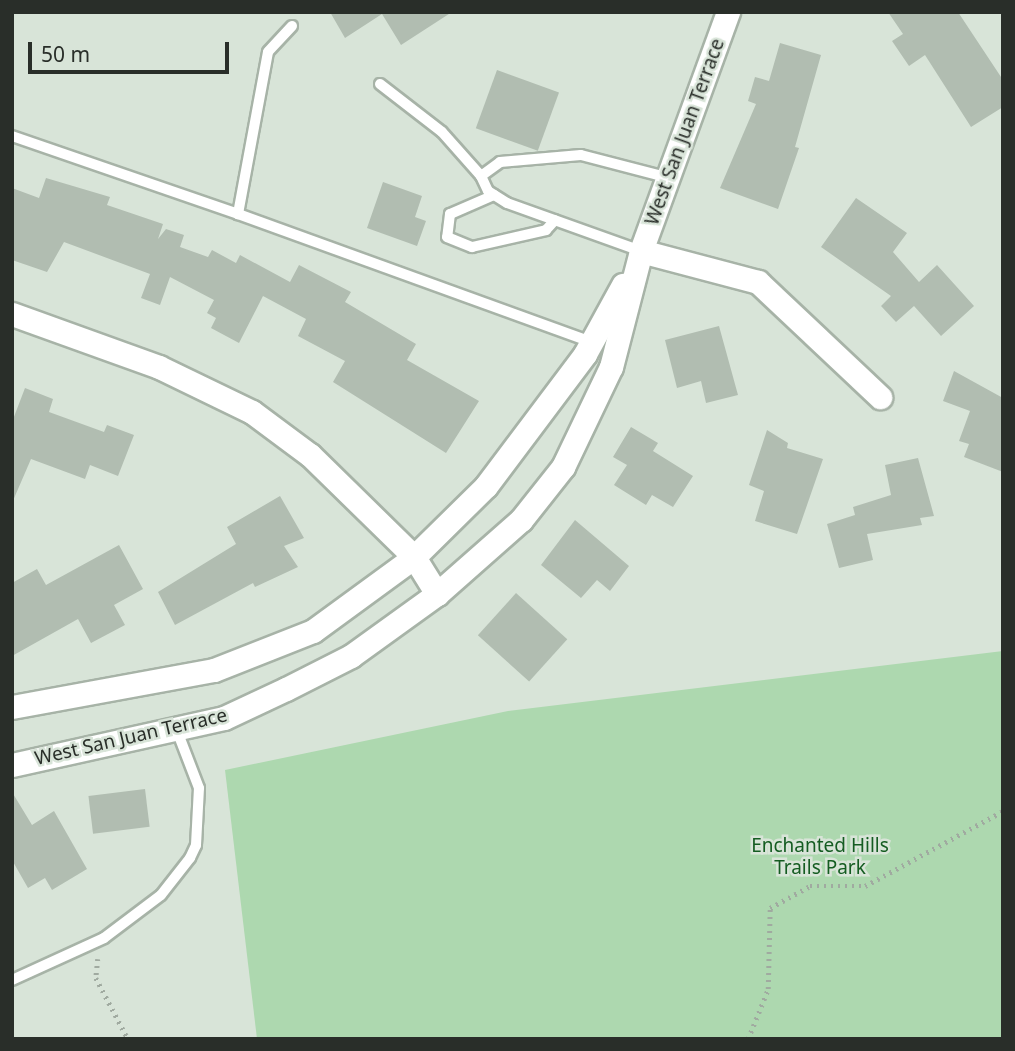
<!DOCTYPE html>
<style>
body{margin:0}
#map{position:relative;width:1015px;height:1051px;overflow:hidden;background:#d8e4d8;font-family:"Noto Sans",sans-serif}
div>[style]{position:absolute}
.green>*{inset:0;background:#add8af}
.building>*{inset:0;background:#b1bdb1;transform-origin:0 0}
.path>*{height:4.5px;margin-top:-2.25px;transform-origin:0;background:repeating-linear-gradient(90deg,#a0aaa0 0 2px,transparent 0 7px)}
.roads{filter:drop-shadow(2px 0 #a7b3a7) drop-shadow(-2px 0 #a7b3a7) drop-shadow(0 2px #a7b3a7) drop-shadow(0 -2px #a7b3a7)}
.lane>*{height:10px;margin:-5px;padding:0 5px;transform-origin:5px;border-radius:5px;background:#fff}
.street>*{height:23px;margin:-11.5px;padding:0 11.5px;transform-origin:11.5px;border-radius:11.5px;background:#fff}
span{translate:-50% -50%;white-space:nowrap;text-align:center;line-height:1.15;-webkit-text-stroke:5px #d8e4d8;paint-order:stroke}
.street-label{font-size:19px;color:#292e29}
.park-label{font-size:19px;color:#145c21}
.frame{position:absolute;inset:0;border:14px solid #292e29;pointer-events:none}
.scale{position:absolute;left:28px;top:42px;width:201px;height:32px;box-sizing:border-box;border:4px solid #292e29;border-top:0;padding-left:9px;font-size:21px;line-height:24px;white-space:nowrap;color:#292e29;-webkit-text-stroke:5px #d8e4d8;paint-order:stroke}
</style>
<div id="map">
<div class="green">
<div style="clip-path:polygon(1003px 651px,1003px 1039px,257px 1039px,225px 770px,508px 711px)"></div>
</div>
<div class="building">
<div style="clip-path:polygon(330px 12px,452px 12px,401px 45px,382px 14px,345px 38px)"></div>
<div style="clip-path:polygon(888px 12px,958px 12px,1003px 80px,1003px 107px,971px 127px,925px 55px,909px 66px,892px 41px,903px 34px)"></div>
<div style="clip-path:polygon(780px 43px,821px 55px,795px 147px,799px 148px,778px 209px,720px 188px,756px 104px,748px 101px,755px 77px,769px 81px)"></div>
<div style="left:497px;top:70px;width:66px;height:62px;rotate:20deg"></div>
<div style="clip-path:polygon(46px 178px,110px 197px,107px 205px,163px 224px,158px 239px,166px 229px,184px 235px,180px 247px,208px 257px,212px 250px,236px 263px,240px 255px,290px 282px,299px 265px,351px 292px,345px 302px,416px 344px,407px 360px,479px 401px,446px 453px,333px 382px,345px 361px,298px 336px,306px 319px,263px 296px,239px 343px,211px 328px,216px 318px,207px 313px,214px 300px,170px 277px,160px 305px,141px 298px,150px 274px,64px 242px,47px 272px,12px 260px,12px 188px,39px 198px)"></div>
<div style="clip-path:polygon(383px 182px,422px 196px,415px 217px,426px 221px,417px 246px,367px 228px)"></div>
<div style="clip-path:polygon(856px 198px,907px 233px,893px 252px,919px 282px,937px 265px,974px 306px,941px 336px,914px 306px,896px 322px,881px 306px,891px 296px,821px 247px)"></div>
<div style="clip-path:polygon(719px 326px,738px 395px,706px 403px,701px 381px,677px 388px,665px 340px)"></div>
<div style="clip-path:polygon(954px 371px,1003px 398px,1003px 472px,964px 457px,969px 444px,959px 441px,970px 411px,943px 401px)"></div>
<div style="clip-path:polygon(25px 388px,53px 399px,49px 412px,104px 432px,107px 425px,134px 435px,118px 476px,90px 465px,85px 479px,31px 459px,12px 503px,12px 422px)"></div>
<div style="clip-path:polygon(631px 427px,658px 443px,653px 451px,693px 476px,673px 507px,652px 495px,646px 505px,614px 485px,627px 465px,613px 457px)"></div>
<div style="clip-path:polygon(767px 430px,788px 443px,787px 448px,823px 459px,797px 534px,755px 521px,764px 491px,749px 485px)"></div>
<div style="clip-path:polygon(918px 458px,934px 516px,920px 518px,922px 525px,867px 534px,873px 560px,839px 568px,827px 524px,855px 515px,853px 507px,891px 495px,885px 465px)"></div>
<div style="clip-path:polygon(280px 496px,304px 538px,284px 546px,298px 567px,255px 587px,253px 583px,175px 625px,158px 592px,236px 544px,227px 527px)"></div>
<div style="clip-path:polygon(575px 520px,629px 566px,610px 591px,597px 580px,581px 598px,541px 565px)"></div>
<div style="clip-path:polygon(119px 545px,143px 589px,114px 605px,125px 625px,91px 643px,78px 619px,12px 656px,12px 583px,37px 569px,46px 585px)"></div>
<div style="left:516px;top:593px;width:69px;height:57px;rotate:42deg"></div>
<div style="left:145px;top:789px;width:38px;height:57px;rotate:83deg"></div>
<div style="clip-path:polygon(12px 792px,32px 825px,54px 811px,87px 869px,52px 890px,45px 878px,28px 888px,12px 860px)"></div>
</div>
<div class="path">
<div style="left:98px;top:959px;width:19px;rotate:96deg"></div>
<div style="left:96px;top:978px;width:69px;rotate:62.3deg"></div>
<div style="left:748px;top:1039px;width:54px;rotate:-68.2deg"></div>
<div style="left:768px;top:989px;width:81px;rotate:-88.6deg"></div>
<div style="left:770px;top:908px;width:46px;rotate:-28.8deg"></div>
<div style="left:810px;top:886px;width:55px"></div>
<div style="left:865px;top:886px;width:157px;rotate:-28.5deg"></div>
</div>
<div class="roads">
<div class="lane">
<div style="left:292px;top:26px;width:35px;rotate:133deg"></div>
<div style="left:268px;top:52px;width:165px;rotate:100.5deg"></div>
<div style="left:238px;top:214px;width:376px;rotate:19.9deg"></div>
<div style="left:380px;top:84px;width:78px;rotate:37.7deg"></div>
<div style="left:442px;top:132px;width:59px;rotate:48.4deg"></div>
<div style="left:12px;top:136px;width:239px;rotate:19deg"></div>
<div style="left:494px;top:195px;width:48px;rotate:156.6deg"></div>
<div style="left:450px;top:214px;width:23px;rotate:97deg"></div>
<div style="left:447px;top:237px;width:27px;rotate:22deg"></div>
<div style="left:472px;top:247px;width:76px;rotate:-12.9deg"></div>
<div style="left:546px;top:230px;width:13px;rotate:-48deg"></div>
<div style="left:641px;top:251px;width:142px;rotate:-160.3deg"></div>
<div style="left:507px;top:203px;width:22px;rotate:-148deg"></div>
<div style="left:488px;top:191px;width:17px;rotate:-115deg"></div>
<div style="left:481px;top:176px;width:24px;rotate:-36deg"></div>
<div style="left:500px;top:162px;width:81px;rotate:-4.9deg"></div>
<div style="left:581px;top:155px;width:91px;rotate:14.6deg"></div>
<div style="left:12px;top:980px;width:101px;rotate:-24.5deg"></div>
<div style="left:104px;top:938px;width:71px;rotate:-37deg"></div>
<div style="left:161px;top:895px;width:47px;rotate:-51.9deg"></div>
<div style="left:190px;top:858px;width:14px;rotate:-65deg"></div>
<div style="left:196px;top:845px;width:57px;rotate:-87deg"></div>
<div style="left:199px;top:788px;width:64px;rotate:-111deg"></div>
</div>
<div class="street">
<div style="left:641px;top:251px;width:121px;rotate:14.8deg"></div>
<div style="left:758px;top:282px;width:168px;rotate:43.3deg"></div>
<div style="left:12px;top:314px;width:156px;rotate:19.8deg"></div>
<div style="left:159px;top:367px;width:103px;rotate:25.8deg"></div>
<div style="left:252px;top:412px;width:72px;rotate:36.6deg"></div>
<div style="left:310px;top:455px;width:146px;rotate:44.4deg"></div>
<div style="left:414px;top:557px;width:44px;rotate:58.1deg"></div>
<div style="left:12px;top:707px;width:205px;rotate:-10.4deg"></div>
<div style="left:214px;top:670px;width:106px;rotate:-21.5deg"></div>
<div style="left:313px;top:631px;width:125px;rotate:-36.2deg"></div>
<div style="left:414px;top:557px;width:101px;rotate:-44.6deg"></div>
<div style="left:486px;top:486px;width:165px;rotate:-53.1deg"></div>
<div style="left:585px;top:354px;width:79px;rotate:-61.2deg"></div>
<div style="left:12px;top:765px;width:217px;rotate:-12.5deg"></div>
<div style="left:224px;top:718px;width:68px;rotate:-25.1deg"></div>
<div style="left:286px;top:689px;width:73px;rotate:-26.9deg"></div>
<div style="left:351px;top:656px;width:106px;rotate:-35.8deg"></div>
<div style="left:437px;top:594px;width:112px;rotate:-41.4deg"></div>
<div style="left:521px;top:520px;width:68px;rotate:-51.6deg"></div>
<div style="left:563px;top:467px;width:111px;rotate:-64.4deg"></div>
<div style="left:611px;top:367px;width:120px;rotate:-75.5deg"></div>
<div style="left:641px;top:251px;width:254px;rotate:-70deg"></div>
</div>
</div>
<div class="street-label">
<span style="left:685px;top:132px;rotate:-70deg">West San Juan Terrace</span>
<span style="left:131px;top:737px;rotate:-13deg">West San Juan Terrace</span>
</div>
<div class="park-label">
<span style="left:820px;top:857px">Enchanted Hills<br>Trails Park</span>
</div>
<div class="frame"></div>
<div class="scale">50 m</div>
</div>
